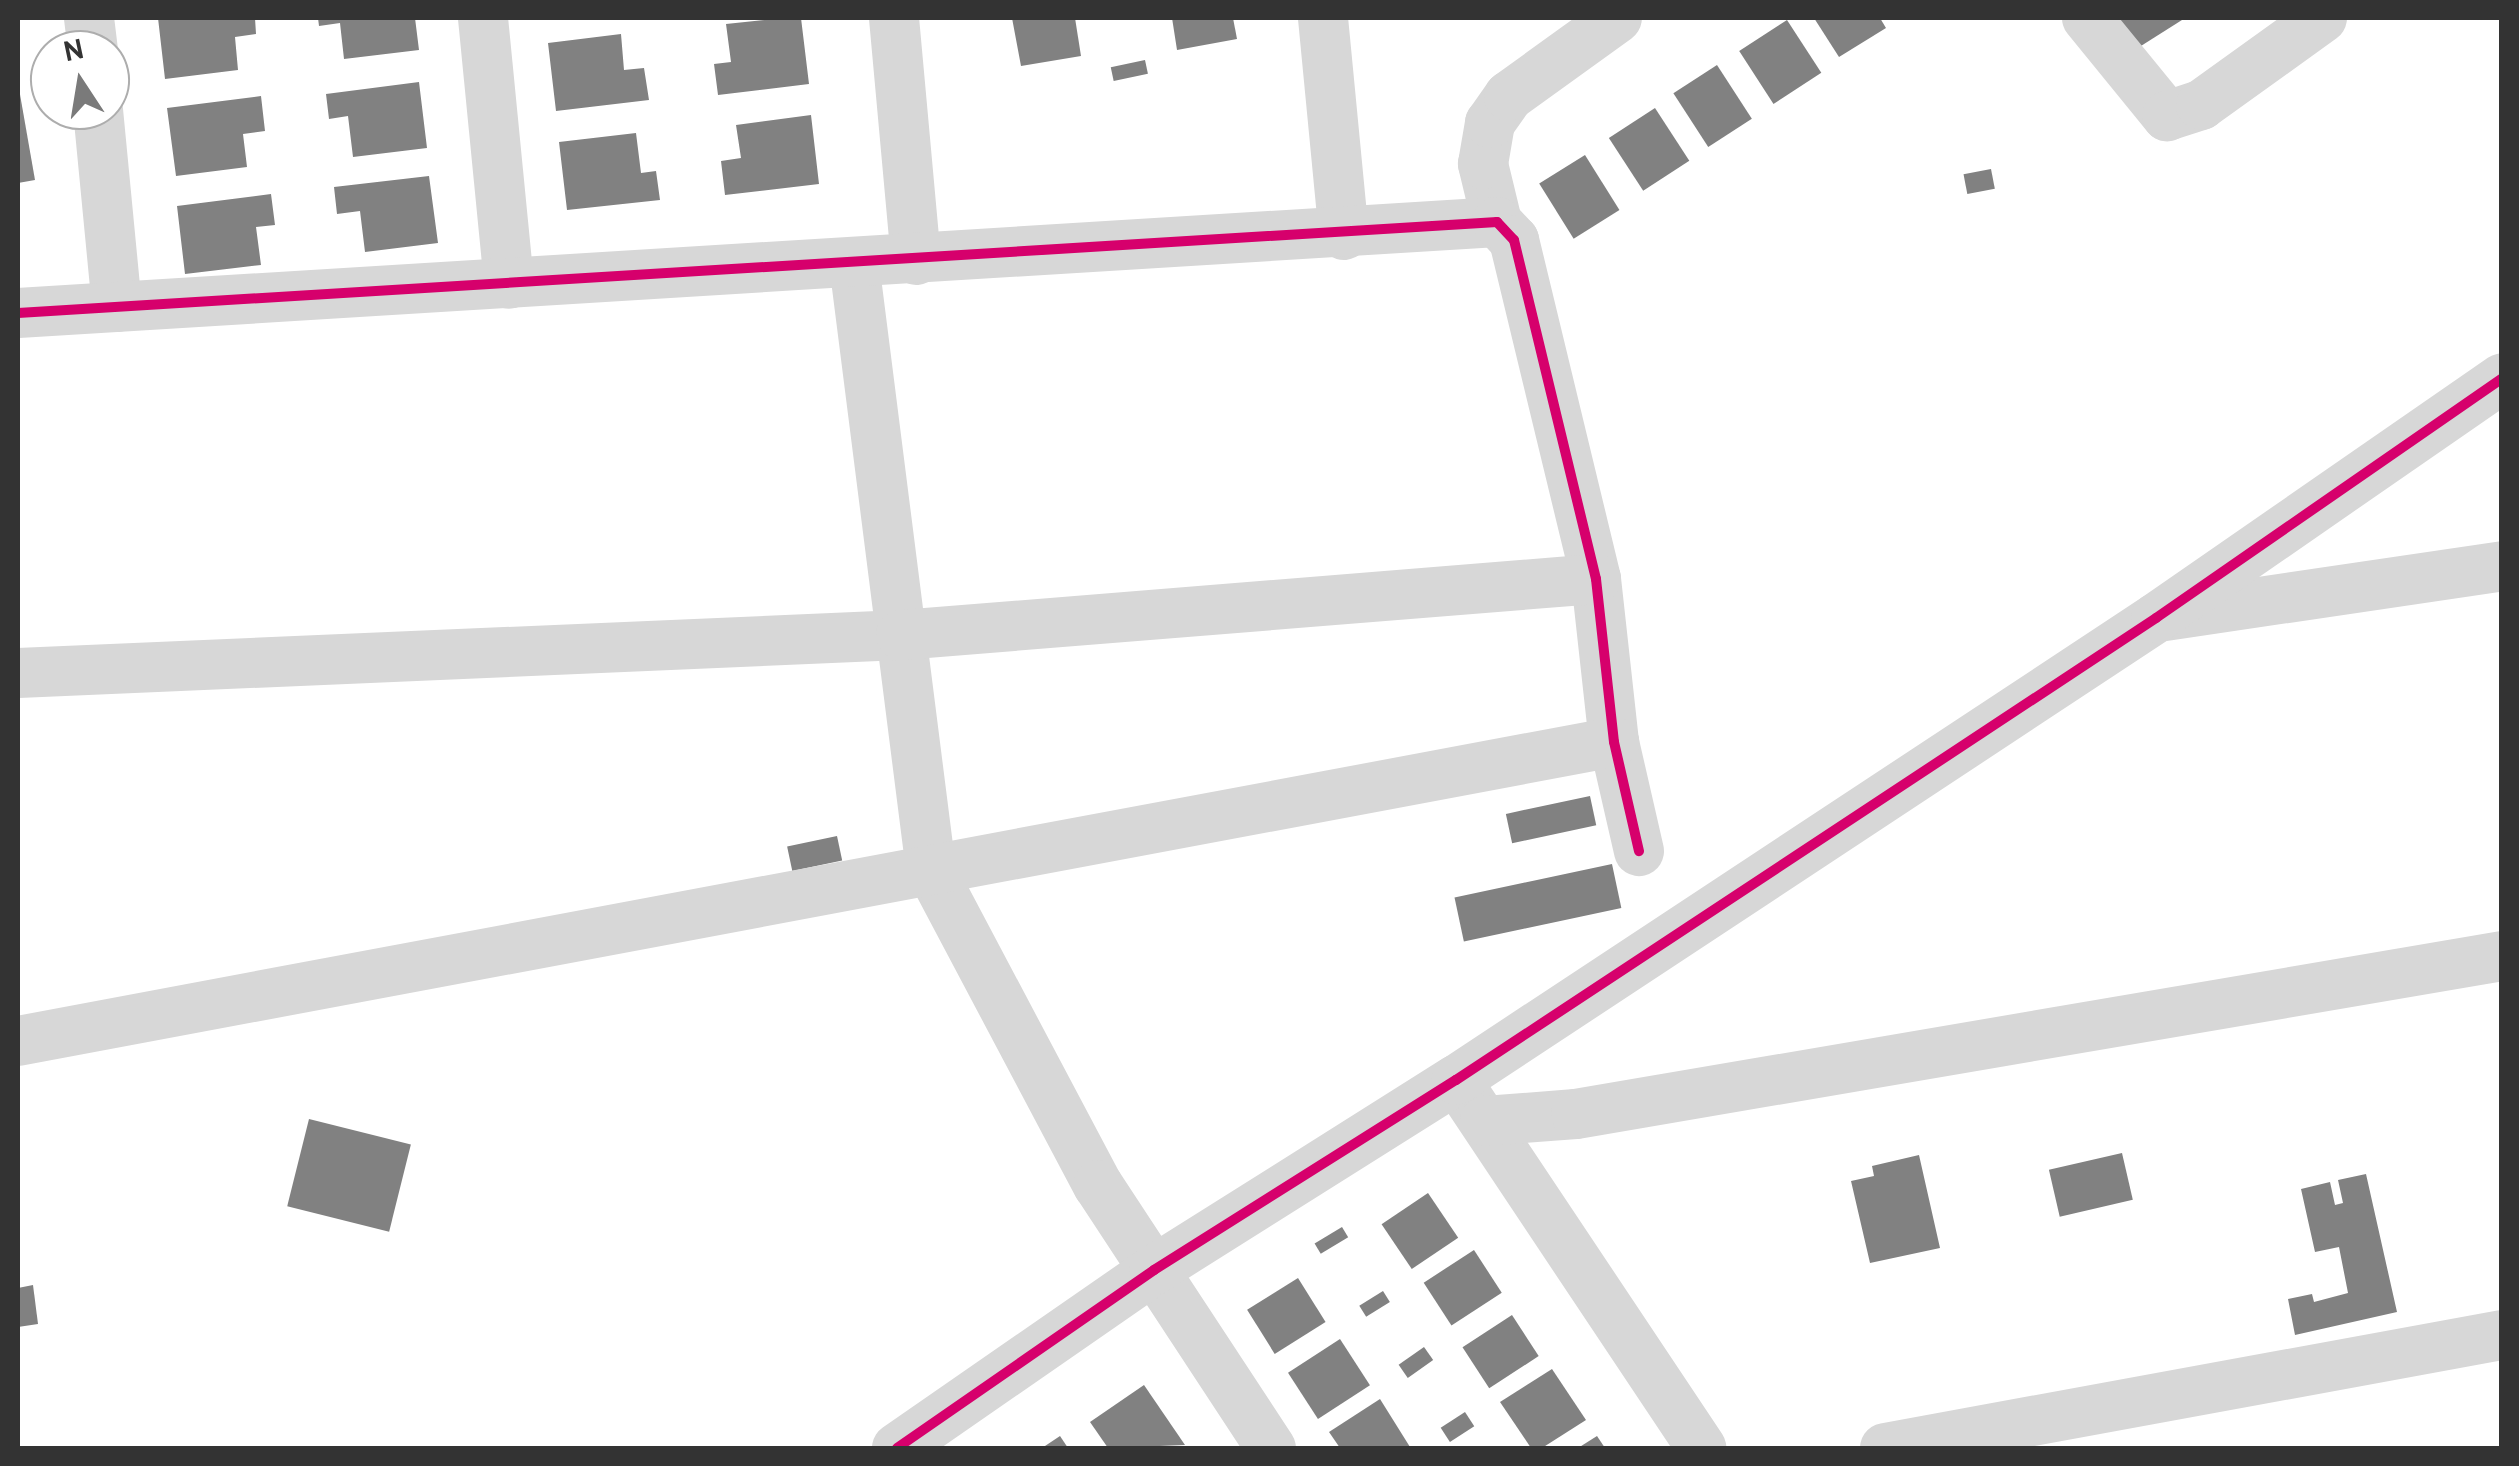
<!DOCTYPE html>
<style>
body{margin:0}
#map{position:relative;width:2519px;height:1466px;overflow:hidden;background:#fff;font-family:Overpass,sans-serif}
div>[style]{position:absolute}
.building>*{inset:0;background:#818181;transform-origin:0 0}
.minor>*{height:50px;margin:-25px;padding:0 25px;transform-origin:25px;border-radius:25px;background:#d7d7d7}
.cycleway>*{height:10px;margin:-5px;padding:0 5px;transform-origin:5px;border-radius:5px;background:#d6006c}
span{translate:-50% -50%;white-space:nowrap;text-align:center;line-height:1.15;-webkit-text-stroke:10px #fff;paint-order:stroke}
.frame{position:absolute;inset:0;border:20px solid #333;pointer-events:none}
.north{position:absolute;left:30px;top:30px;width:100px;height:100px;box-sizing:border-box;background:#fff;border:2px solid #adadad;border-radius:50%;rotate:348deg;font-size:28px;font-weight:700;line-height:40px;text-align:center;color:#333}
.north::after{content:'';display:block;margin:auto;width:35px;height:45px;background:#7a7a7a;clip-path:polygon(50% 0,100% 100%,50% 72%,0 100%)}
</style>
<div id="map">
<div class="building">
<div style="clip-path:polygon(158px 18px,255px 18px,256px 34px,235px 37px,238px 70px,165px 79px)"></div>
<div style="clip-path:polygon(318px 18px,415px 18px,419px 50px,344px 59px,340px 23px,319px 26px)"></div>
<div style="clip-path:polygon(782px 18px,801px 18px,809px 84px,718px 95px,714px 64px,731px 62px,726px 24px)"></div>
<div style="clip-path:polygon(1012px 18px,1075px 18px,1081px 56px,1021px 66px)"></div>
<div style="clip-path:polygon(1172px 18px,1233px 18px,1237px 39px,1177px 50px)"></div>
<div style="clip-path:polygon(1814px 18px,1880px 18px,1886px 28px,1839px 57px)"></div>
<div style="clip-path:polygon(2112px 18px,2180px 18px,2182px 20px,2133px 51px)"></div>
<div style="left:1787px;top:20px;width:63px;height:57px;rotate:57deg"></div>
<div style="clip-path:polygon(621px 34px,624px 70px,644px 68px,649px 100px,556px 111px,548px 43px)"></div>
<div style="left:1145px;top:60px;width:14px;height:35px;rotate:78deg"></div>
<div style="left:1717px;top:65px;width:64px;height:52px;rotate:57deg"></div>
<div style="clip-path:polygon(419px 82px,427px 148px,353px 157px,348px 116px,329px 119px,326px 94px)"></div>
<div style="clip-path:polygon(18px 83px,35px 180px,18px 183px)"></div>
<div style="clip-path:polygon(261px 96px,265px 131px,243px 134px,247px 167px,176px 176px,167px 108px)"></div>
<div style="left:1655px;top:108px;width:63px;height:55px;rotate:57deg"></div>
<div style="clip-path:polygon(811px 115px,819px 184px,725px 195px,721px 161px,741px 158px,736px 125px)"></div>
<div style="clip-path:polygon(636px 133px,641px 173px,656px 171px,660px 200px,567px 210px,559px 142px)"></div>
<div style="left:1585px;top:155px;width:65px;height:54px;rotate:58deg"></div>
<div style="left:1991px;top:169px;width:20px;height:28px;rotate:79deg"></div>
<div style="clip-path:polygon(429px 176px,438px 243px,365px 252px,360px 211px,337px 214px,334px 187px)"></div>
<div style="clip-path:polygon(271px 194px,275px 225px,256px 227px,261px 265px,185px 274px,177px 206px)"></div>
<div style="left:1590px;top:796px;width:30px;height:86px;rotate:78deg"></div>
<div style="left:837px;top:836px;width:25px;height:51px;rotate:78deg"></div>
<div style="left:1612px;top:864px;width:45px;height:161px;rotate:78deg"></div>
<div style="left:309px;top:1119px;width:105px;height:90px;rotate:14deg"></div>
<div style="left:2122px;top:1153px;width:48px;height:75px;rotate:77deg"></div>
<div style="clip-path:polygon(1919px 1155px,1940px 1248px,1870px 1263px,1851px 1181px,1874px 1176px,1872px 1166px)"></div>
<div style="clip-path:polygon(2366px 1174px,2397px 1312px,2295px 1335px,2288px 1299px,2312px 1294px,2314px 1302px,2348px 1293px,2339px 1247px,2315px 1252px,2301px 1189px,2330px 1182px,2335px 1205px,2343px 1203px,2338px 1180px)"></div>
<div style="left:1428px;top:1193px;width:54px;height:56px;rotate:56deg"></div>
<div style="left:1342px;top:1227px;width:12px;height:32px;rotate:59deg"></div>
<div style="left:1474px;top:1250px;width:51px;height:60px;rotate:57deg"></div>
<div style="left:1298px;top:1278px;width:52px;height:60px;rotate:58deg"></div>
<div style="clip-path:polygon(33px 1285px,38px 1324px,18px 1327px,18px 1288px)"></div>
<div style="left:1383px;top:1291px;width:13px;height:28px;rotate:58deg"></div>
<div style="left:1512px;top:1315px;width:49px;height:59px;rotate:57deg"></div>
<div style="left:1340px;top:1339px;width:55px;height:62px;rotate:57deg"></div>
<div style="left:1424px;top:1347px;width:16px;height:31px;rotate:55deg"></div>
<div style="clip-path:polygon(1552px 1369px,1586px 1420px,1542px 1448px,1531px 1448px,1500px 1402px)"></div>
<div style="clip-path:polygon(1144px 1385px,1185px 1445px,1108px 1448px,1090px 1422px)"></div>
<div style="clip-path:polygon(1380px 1399px,1410px 1447px,1340px 1448px,1329px 1432px)"></div>
<div style="left:1465px;top:1412px;width:17px;height:29px;rotate:57deg"></div>
<div style="clip-path:polygon(1060px 1436px,1068px 1448px,1042px 1448px)"></div>
<div style="clip-path:polygon(1597px 1436px,1605px 1448px,1578px 1448px)"></div>
</div>
<div class="minor">
<div style="left:89px;top:18px;width:32px;rotate:83deg"></div>
<div style="left:483px;top:18px;width:267px;rotate:84.4deg"></div>
<div style="left:894px;top:18px;width:243px;rotate:84.8deg"></div>
<div style="left:1323px;top:18px;width:218px;rotate:84.5deg"></div>
<div style="left:2087px;top:18px;width:127px;rotate:50.8deg"></div>
<div style="left:2167px;top:116px;width:36px;rotate:-18deg"></div>
<div style="left:2201px;top:105px;width:149px;rotate:-35.7deg"></div>
<div style="left:98px;top:110px;width:198px;rotate:84.5deg"></div>
<div style="left:1497px;top:222px;width:60px;rotate:-103.6deg"></div>
<div style="left:1483px;top:164px;width:42px;rotate:-80.3deg"></div>
<div style="left:1490px;top:123px;width:33px;rotate:-55deg"></div>
<div style="left:1509px;top:96px;width:133px;rotate:-35.8deg"></div>
<div style="left:854px;top:263px;width:612px;rotate:82.77deg"></div>
<div style="left:931px;top:870px;width:357px;rotate:62.1deg"></div>
<div style="left:1098px;top:1185px;width:315px;rotate:56.7deg"></div>
<div style="left:18px;top:313px;width:1482px;rotate:-3.52deg"></div>
<div style="left:1497px;top:222px;width:25px;rotate:47deg"></div>
<div style="left:1514px;top:240px;width:349px;rotate:76.4deg"></div>
<div style="left:1596px;top:579px;width:164px;rotate:83.7deg"></div>
<div style="left:1614px;top:742px;width:112px;rotate:77.1deg"></div>
<div style="left:2165px;top:616px;width:341px;rotate:-8.4deg"></div>
<div style="left:18px;top:673px;width:884px;rotate:-2.46deg"></div>
<div style="left:901px;top:635px;width:697px;rotate:-4.61deg"></div>
<div style="left:18px;top:1041px;width:1624px;rotate:-10.61deg"></div>
<div style="left:1470px;top:1101px;width:417px;rotate:56.3deg"></div>
<div style="left:1485px;top:1121px;width:91px;rotate:-4.4deg"></div>
<div style="left:1576px;top:1114px;width:939px;rotate:-9.68deg"></div>
<div style="left:897px;top:1448px;width:313px;rotate:-34.7deg"></div>
<div style="left:1154px;top:1270px;width:357px;rotate:-32.2deg"></div>
<div style="left:1456px;top:1080px;width:839px;rotate:-33.42deg"></div>
<div style="left:2156px;top:618px;width:421px;rotate:-34.7deg"></div>
<div style="left:1885px;top:1448px;width:627px;rotate:-10.38deg"></div>
</div>
<div class="cycleway">
<div style="left:18px;top:313px;width:1482px;rotate:-3.52deg"></div>
<div style="left:1497px;top:222px;width:25px;rotate:47deg"></div>
<div style="left:1514px;top:240px;width:349px;rotate:76.4deg"></div>
<div style="left:1596px;top:579px;width:164px;rotate:83.7deg"></div>
<div style="left:1614px;top:742px;width:112px;rotate:77.1deg"></div>
<div style="left:897px;top:1448px;width:313px;rotate:-34.7deg"></div>
<div style="left:1154px;top:1270px;width:357px;rotate:-32.2deg"></div>
<div style="left:1456px;top:1080px;width:839px;rotate:-33.42deg"></div>
<div style="left:2156px;top:618px;width:421px;rotate:-34.7deg"></div>
</div>
<div class="frame"></div>
<div class="north">N</div>
</div>
